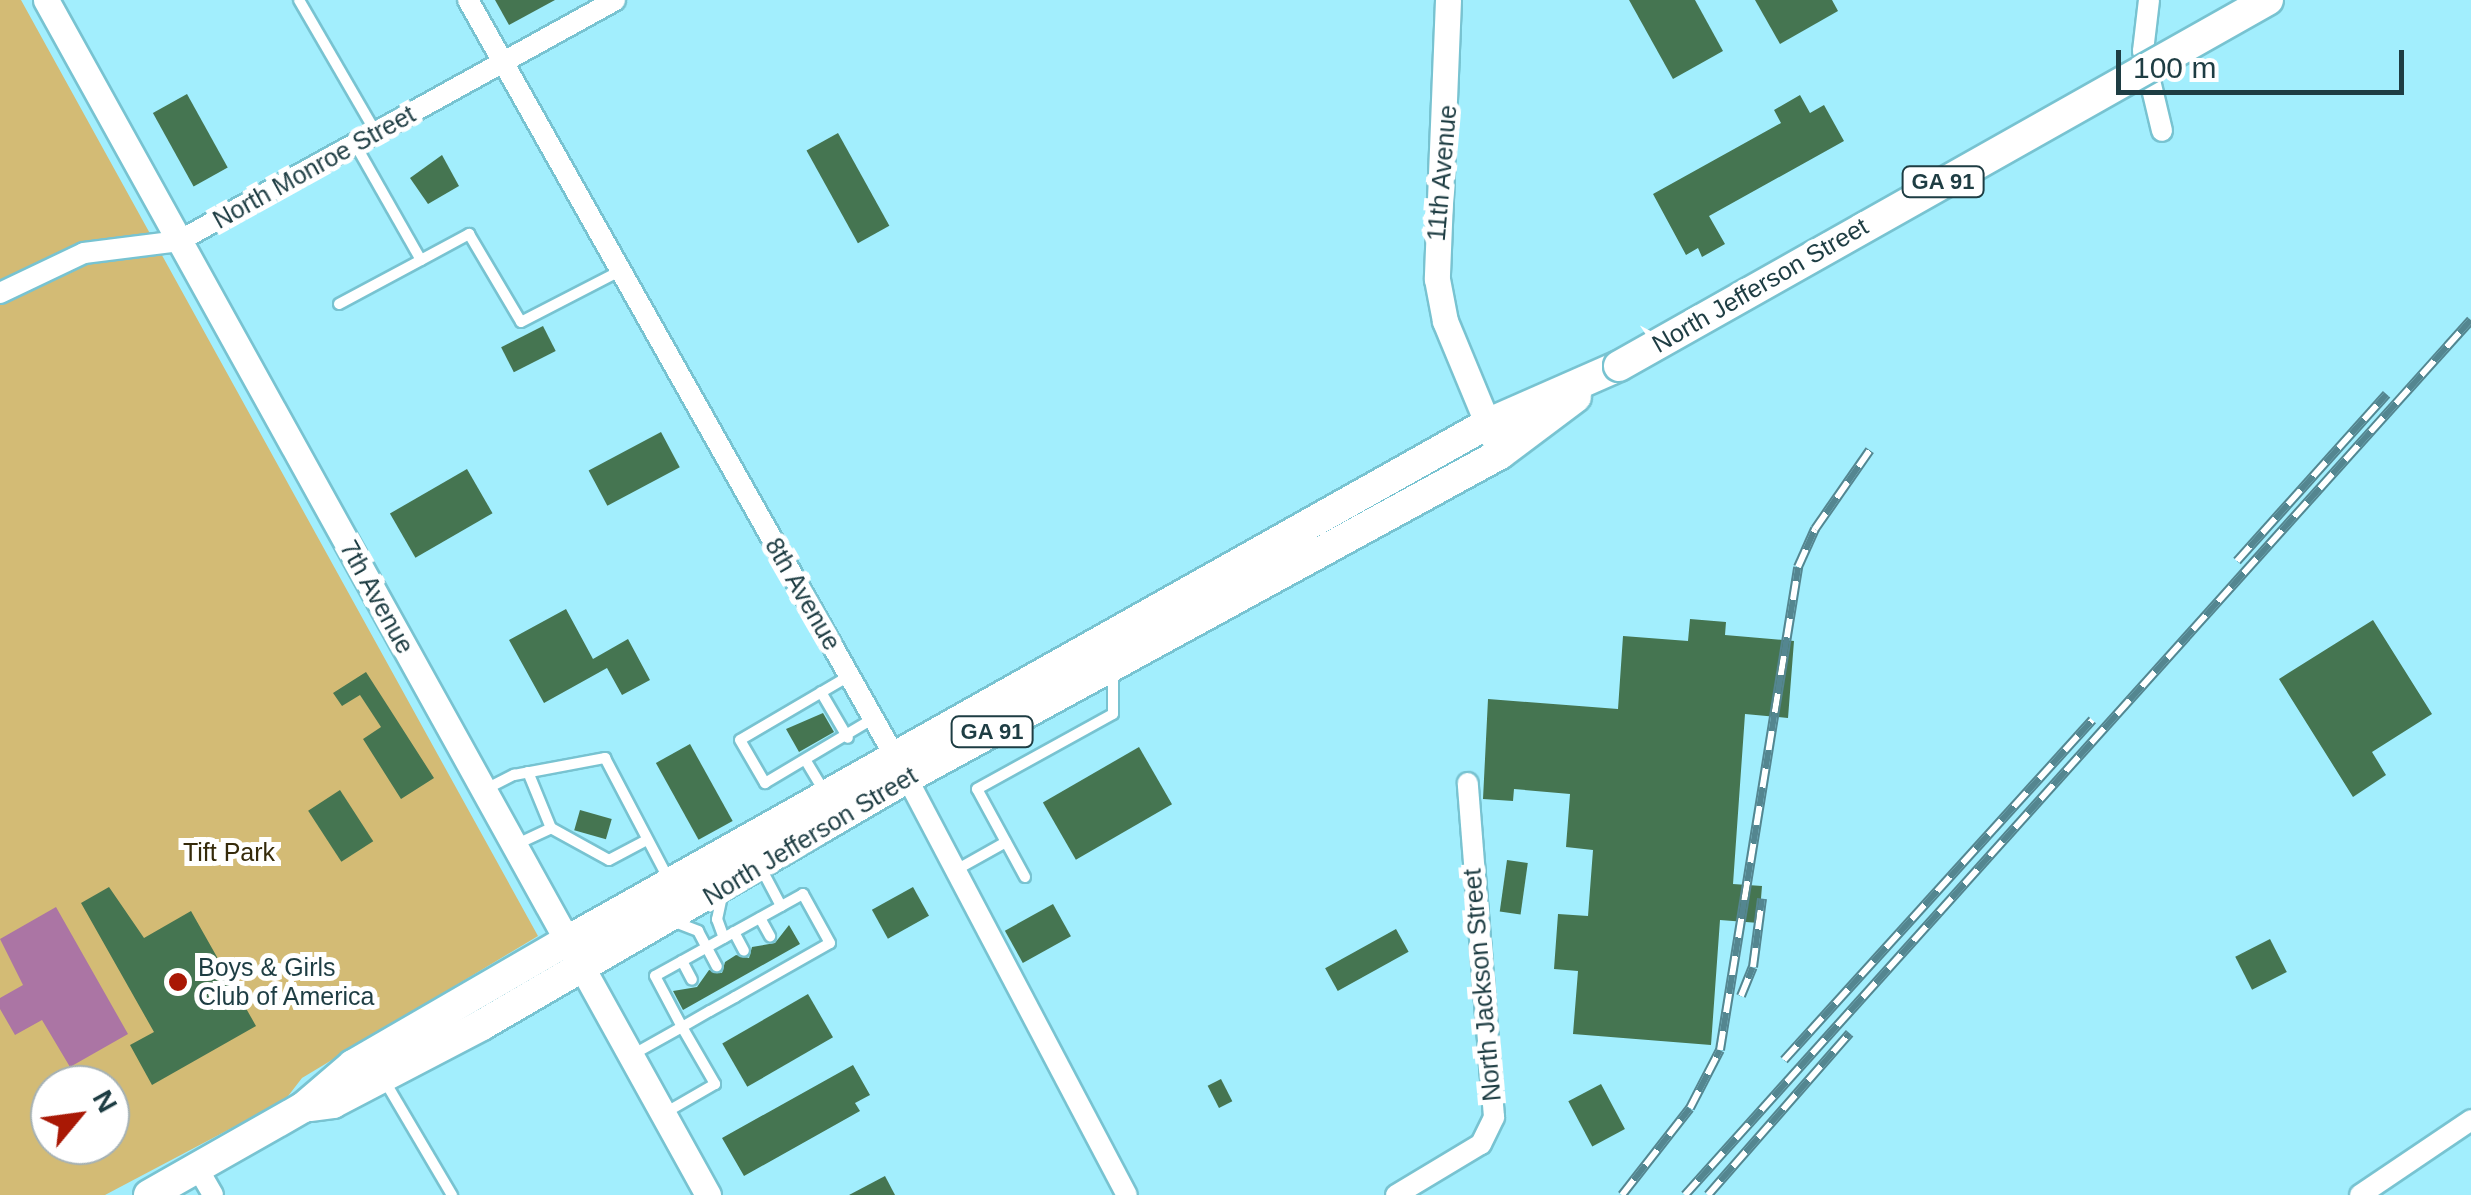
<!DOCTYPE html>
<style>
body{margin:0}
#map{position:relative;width:2471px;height:1195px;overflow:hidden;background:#a2eefd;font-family:Arial,sans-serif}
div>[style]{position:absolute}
.green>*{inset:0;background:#d3bb75}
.water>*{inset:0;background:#ab75a4}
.building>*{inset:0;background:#457551;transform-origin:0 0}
.roads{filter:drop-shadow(2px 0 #78c3d1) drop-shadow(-2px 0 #78c3d1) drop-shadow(0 2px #78c3d1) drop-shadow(0 -2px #78c3d1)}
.service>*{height:10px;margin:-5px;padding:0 5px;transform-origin:5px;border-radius:5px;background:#fff}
.minor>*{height:20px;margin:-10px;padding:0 10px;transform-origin:10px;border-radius:10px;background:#fff}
.tertiary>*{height:25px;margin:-12.5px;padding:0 12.5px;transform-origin:12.5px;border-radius:12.5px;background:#fff}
.primary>*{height:30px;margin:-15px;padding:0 15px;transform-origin:15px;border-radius:15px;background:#fff}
.rail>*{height:10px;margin-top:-5px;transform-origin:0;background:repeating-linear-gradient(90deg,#fff 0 19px,#548690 0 38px);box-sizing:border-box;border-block:2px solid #548690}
.bridges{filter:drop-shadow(2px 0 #78c3d1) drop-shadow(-2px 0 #78c3d1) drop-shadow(0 2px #78c3d1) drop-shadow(0 -2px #78c3d1)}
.primary-bridge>*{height:30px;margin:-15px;padding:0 15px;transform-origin:15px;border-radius:15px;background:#fff}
.dots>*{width:28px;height:28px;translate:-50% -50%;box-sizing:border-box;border:5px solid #fff;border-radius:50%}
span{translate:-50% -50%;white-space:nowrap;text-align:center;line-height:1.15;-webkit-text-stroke:10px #fff;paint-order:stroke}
.shield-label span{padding:2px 8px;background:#fff;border:2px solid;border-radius:8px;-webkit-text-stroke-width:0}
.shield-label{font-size:22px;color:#1e3d43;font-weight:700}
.street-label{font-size:25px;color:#1e3d43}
.park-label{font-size:25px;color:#352a0a}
.poi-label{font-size:25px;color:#1e3d43}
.left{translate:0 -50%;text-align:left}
.north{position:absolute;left:30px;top:1065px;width:100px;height:100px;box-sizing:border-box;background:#fff;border:2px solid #a5b1b4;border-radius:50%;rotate:61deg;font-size:28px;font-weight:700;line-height:40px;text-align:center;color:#1e3d43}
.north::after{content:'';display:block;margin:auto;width:35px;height:45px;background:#a91805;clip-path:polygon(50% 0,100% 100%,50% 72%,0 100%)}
.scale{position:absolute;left:2116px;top:50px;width:288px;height:45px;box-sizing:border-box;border:5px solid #1e3d43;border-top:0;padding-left:12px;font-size:30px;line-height:35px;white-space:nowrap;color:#1e3d43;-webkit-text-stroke:8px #fff;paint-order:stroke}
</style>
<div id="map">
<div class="green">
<div style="clip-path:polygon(evenodd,0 0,21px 0,538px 936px,302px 1078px,285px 1100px,105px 1195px,0 1195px,0 0,50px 1085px,110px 1085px,110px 1145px,50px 1145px,50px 1085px)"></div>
</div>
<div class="water">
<div style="clip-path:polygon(56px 907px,128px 1034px,70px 1067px,42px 1020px,15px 1035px,0 1009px,0 998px,23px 985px,0 939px)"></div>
</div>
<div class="building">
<div style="clip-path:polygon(495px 0,555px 0,509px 25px)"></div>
<div style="clip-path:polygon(1629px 0,1695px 0,1723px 51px,1673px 79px)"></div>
<div style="clip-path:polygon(1755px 0,1832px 0,1838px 11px,1780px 44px)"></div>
<div style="left:187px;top:94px;width:84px;height:39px;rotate:61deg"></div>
<div style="clip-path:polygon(1800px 95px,1810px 113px,1824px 105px,1844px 141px,1709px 216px,1725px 244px,1702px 257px,1698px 248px,1686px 255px,1653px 194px,1781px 123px,1774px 110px)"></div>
<div style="left:838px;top:133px;width:106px;height:36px;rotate:61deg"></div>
<div style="clip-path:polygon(442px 155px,459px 186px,428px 204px,410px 178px)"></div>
<div style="left:543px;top:326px;width:28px;height:47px;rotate:63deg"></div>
<div style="left:661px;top:432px;width:40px;height:82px;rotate:62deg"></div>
<div style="left:467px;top:469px;width:51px;height:89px;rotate:60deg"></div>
<div style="clip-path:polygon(566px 609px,593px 659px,628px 639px,650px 680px,622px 695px,607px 668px,544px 703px,509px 640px)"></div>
<div style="clip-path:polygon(1690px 619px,1726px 622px,1725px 635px,1794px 641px,1788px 718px,1745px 714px,1733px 884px,1762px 886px,1759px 923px,1720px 920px,1711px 1045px,1573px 1034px,1578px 971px,1554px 969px,1558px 914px,1588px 916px,1593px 850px,1566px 847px,1570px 794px,1514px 789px,1513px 801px,1483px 799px,1488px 699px,1618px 709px,1623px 636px,1688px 641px)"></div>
<div style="clip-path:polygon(2373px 620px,2432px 714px,2372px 752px,2386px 775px,2353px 797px,2279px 679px)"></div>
<div style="clip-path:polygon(366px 672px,434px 778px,401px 799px,363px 739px,381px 727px,360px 695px,342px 706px,333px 693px)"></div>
<div style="clip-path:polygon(823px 713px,834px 732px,799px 752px,786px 729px)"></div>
<div style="left:690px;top:744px;width:88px;height:39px;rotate:61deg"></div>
<div style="left:1139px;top:747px;width:66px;height:111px;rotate:60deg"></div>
<div style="left:340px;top:790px;width:61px;height:38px;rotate:57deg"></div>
<div style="left:580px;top:810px;width:33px;height:21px;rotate:16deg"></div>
<div style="left:1507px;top:860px;width:21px;height:52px;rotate:8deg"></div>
<div style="clip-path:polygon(109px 887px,144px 938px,191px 911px,256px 1026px,152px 1085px,130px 1045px,154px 1032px,81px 903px)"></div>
<div style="left:913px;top:887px;width:33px;height:47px;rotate:61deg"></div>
<div style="left:1053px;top:904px;width:37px;height:55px;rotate:61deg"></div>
<div style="clip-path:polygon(789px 925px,800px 944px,683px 1010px,673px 991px,697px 987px,709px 970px,722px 973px,725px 962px,736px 955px,749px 958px,752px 947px,775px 943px)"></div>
<div style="left:1396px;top:929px;width:26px;height:81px;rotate:61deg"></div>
<div style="left:2270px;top:939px;width:37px;height:39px;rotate:63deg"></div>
<div style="left:808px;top:994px;width:50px;height:99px;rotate:60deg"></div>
<div style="clip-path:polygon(853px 1065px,870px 1095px,855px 1103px,860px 1111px,744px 1176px,722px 1138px)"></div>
<div style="left:1221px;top:1079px;width:25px;height:15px;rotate:63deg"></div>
<div style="left:1601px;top:1084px;width:51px;height:37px;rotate:62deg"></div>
<div style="clip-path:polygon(885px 1176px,895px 1195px,849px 1195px)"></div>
</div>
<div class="roads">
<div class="service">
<div style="left:299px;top:0;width:154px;rotate:59.9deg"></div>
<div style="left:355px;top:144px;width:133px;rotate:60.4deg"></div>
<div style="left:421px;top:260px;width:55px;rotate:-28.4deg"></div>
<div style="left:469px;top:234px;width:102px;rotate:59.4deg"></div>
<div style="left:521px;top:322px;width:111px;rotate:-27.3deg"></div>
<div style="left:339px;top:304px;width:93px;rotate:-28.2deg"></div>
<div style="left:849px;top:676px;width:126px;rotate:149.6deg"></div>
<div style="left:740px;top:740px;width:50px;rotate:59.8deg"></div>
<div style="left:765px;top:783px;width:127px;rotate:-30.8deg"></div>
<div style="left:821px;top:692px;width:53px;rotate:59.6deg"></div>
<div style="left:806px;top:761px;width:39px;rotate:59deg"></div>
<div style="left:528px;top:772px;width:61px;rotate:67.7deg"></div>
<div style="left:484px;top:790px;width:34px;rotate:-27deg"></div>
<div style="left:514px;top:775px;width:93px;rotate:-10.6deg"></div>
<div style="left:605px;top:758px;width:136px;rotate:62.3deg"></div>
<div style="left:515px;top:845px;width:40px;rotate:-25deg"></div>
<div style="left:551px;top:828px;width:66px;rotate:28.9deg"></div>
<div style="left:609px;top:860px;width:43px;rotate:-27.8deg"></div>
<div style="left:761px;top:868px;width:43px;rotate:62.2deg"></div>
<div style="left:956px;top:870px;width:57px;rotate:-29.2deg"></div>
<div style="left:1025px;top:877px;width:100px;rotate:-118.6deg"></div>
<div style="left:977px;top:789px;width:155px;rotate:-28.9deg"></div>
<div style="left:1113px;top:714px;width:42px;rotate:-90deg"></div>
<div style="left:722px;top:896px;width:24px;rotate:102deg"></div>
<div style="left:717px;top:919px;width:20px;rotate:70deg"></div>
<div style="left:760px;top:918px;width:21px;rotate:61deg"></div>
<div style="left:675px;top:922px;width:25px;rotate:21deg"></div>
<div style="left:698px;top:931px;width:40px;rotate:62deg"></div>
<div style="left:734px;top:932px;width:21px;rotate:62deg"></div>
<div style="left:682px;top:961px;width:21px;rotate:62deg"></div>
<div style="left:632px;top:1055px;width:57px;rotate:-29.2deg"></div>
<div style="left:682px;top:1027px;width:32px;rotate:-30deg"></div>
<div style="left:710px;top:1011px;width:29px;rotate:-29deg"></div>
<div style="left:735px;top:997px;width:109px;rotate:-29.6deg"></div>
<div style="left:830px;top:943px;width:56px;rotate:-118.9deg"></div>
<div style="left:803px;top:894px;width:169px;rotate:151deg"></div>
<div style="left:655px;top:976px;width:58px;rotate:62.1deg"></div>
<div style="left:682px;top:1027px;width:66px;rotate:59.9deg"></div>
<div style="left:715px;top:1084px;width:60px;rotate:150deg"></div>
<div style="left:383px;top:1078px;width:136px;rotate:59.5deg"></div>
</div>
<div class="minor">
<div style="left:468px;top:0;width:893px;rotate:60.57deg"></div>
<div style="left:907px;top:778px;width:471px;rotate:62.2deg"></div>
<div style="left:2149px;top:0;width:51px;rotate:96.7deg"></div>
<div style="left:2143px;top:51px;width:82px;rotate:76.6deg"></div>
<div style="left:0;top:293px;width:93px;rotate:-25.5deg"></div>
<div style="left:84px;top:253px;width:96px;rotate:-7.2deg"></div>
<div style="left:179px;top:241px;width:498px;rotate:-28.9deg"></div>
<div style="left:197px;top:1167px;width:32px;rotate:60deg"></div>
<div style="left:1396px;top:1195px;width:99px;rotate:-31deg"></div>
<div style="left:1481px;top:1144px;width:30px;rotate:-64deg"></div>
<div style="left:1494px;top:1117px;width:335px;rotate:-94.5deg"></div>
<div style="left:2360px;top:1195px;width:134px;rotate:-34deg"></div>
</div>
<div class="tertiary">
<div style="left:46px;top:0;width:1366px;rotate:61.01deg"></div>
<div style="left:1448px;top:0;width:279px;rotate:92.3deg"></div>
<div style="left:1437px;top:279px;width:43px;rotate:79.2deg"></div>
<div style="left:1445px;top:321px;width:144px;rotate:67.5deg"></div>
</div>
<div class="primary">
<div style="left:310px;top:1106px;width:23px;rotate:-7deg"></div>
<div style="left:333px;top:1103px;width:168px;rotate:-27.6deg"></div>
<div style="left:482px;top:1025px;width:492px;rotate:-30.2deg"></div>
<div style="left:907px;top:778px;width:676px;rotate:-28.65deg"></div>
<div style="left:1500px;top:454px;width:95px;rotate:-36.9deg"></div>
<div style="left:149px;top:1195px;width:178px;rotate:-29.6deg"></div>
<div style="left:304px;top:1107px;width:65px;rotate:-40.6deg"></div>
<div style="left:353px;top:1065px;width:250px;rotate:-30.1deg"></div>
<div style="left:569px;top:940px;width:1053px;rotate:-29.34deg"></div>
<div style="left:1487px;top:424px;width:144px;rotate:-23.7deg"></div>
</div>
</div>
<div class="rail">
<div style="left:2237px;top:561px;width:224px;rotate:-48.1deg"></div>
<div style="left:1741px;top:996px;width:31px;rotate:-68deg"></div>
<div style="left:1753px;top:967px;width:69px;rotate:-82.5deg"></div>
<div style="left:1784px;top:1060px;width:459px;rotate:-47.8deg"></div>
<div style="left:1622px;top:1195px;width:110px;rotate:-52deg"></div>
<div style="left:1690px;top:1108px;width:65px;rotate:-62.7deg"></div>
<div style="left:1720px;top:1050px;width:489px;rotate:-80.8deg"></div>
<div style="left:1798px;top:567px;width:42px;rotate:-65.9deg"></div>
<div style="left:1815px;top:529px;width:96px;rotate:-55.2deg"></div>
<div style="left:1685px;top:1195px;width:1176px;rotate:-48.07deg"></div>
<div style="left:1708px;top:1195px;width:215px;rotate:-48.8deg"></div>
</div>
<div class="bridges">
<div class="primary-bridge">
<div style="left:1619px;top:366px;width:745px;rotate:-29.42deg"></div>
</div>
</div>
<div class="dots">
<div style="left:178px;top:982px;background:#a91805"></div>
</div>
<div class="shield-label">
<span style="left:1943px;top:182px">GA 91</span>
<span style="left:992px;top:732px">GA 91</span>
</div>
<div class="street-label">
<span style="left:314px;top:167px;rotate:-29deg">North Monroe Street</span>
<span style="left:1442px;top:173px;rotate:-85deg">11th Avenue</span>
<span style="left:1760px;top:285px;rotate:-30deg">North Jefferson Street</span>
<span style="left:803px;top:594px;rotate:60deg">8th Avenue</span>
<span style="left:377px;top:597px;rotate:61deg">7th Avenue</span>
<span style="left:810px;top:836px;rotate:-31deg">North Jefferson Street</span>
<span style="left:1482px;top:985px;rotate:-95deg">North Jackson Street</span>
</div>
<div class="park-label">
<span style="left:229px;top:852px">Tift Park</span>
</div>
<div class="poi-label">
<span class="left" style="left:198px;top:982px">Boys &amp; Girls<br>Club of America</span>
</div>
<div class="north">N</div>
<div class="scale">100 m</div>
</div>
